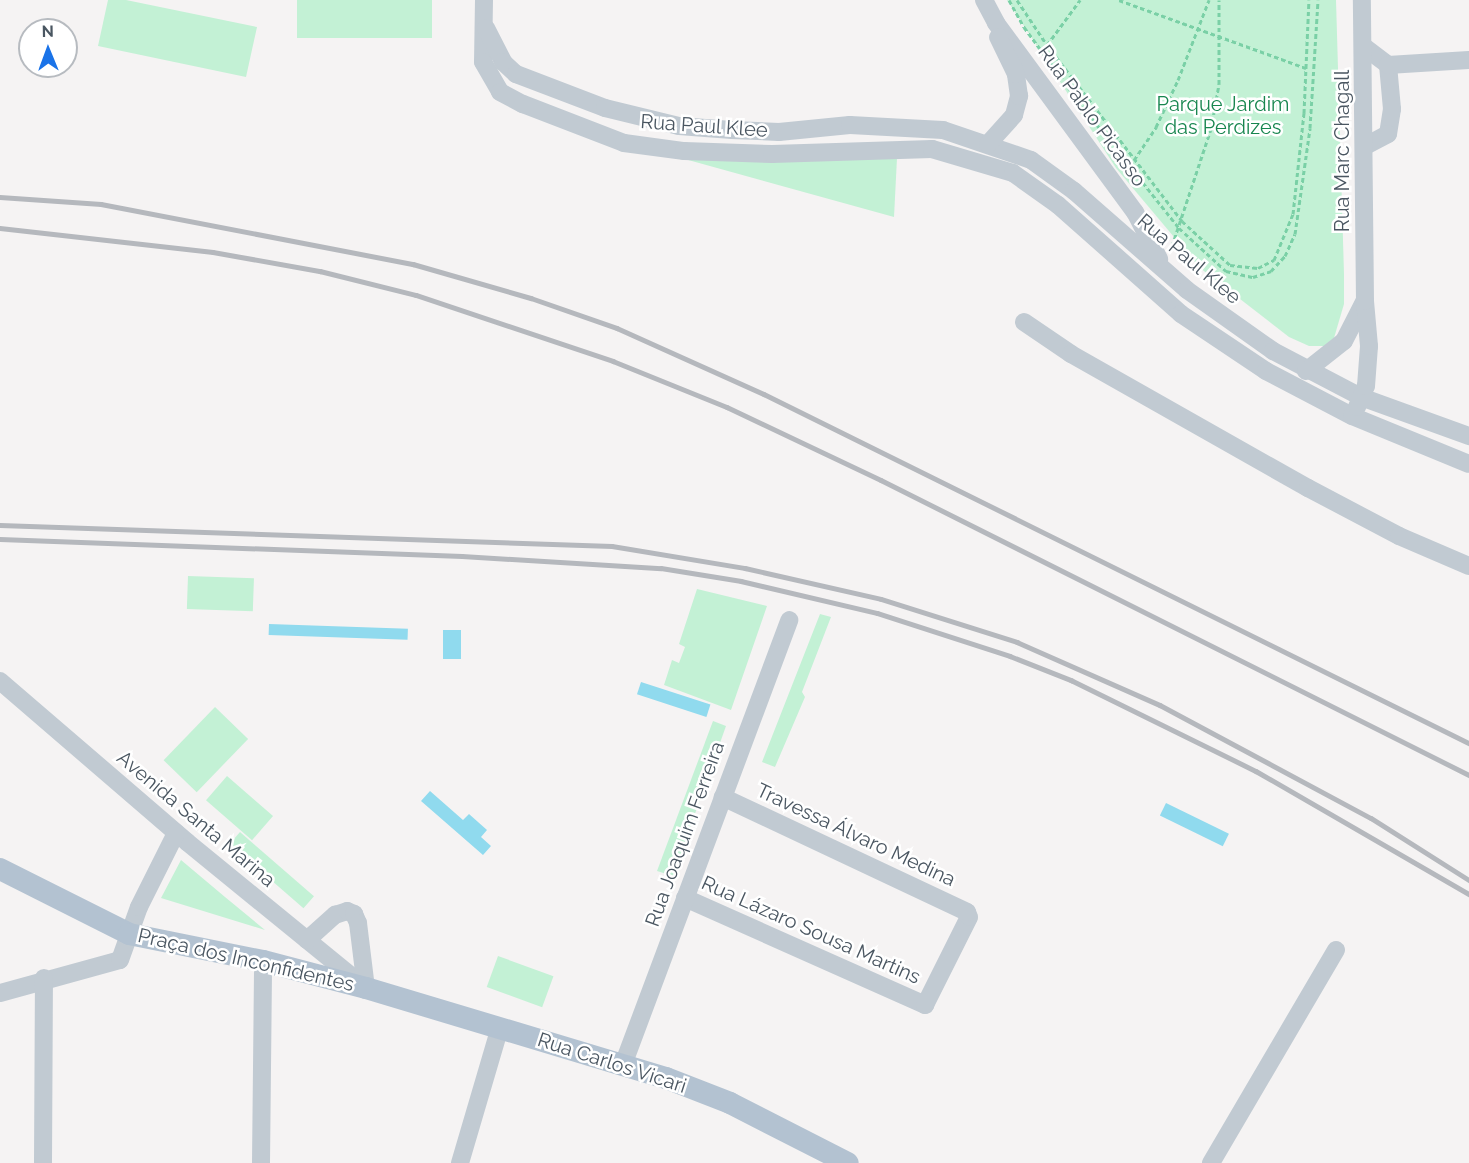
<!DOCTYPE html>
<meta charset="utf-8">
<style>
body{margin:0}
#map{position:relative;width:1469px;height:1163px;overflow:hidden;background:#f5f3f3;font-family:Raleway,sans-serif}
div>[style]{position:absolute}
.green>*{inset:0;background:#c3f1d5;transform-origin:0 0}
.water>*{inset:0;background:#90daee;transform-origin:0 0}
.path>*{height:3px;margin-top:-1.5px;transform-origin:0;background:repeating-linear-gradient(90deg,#7ad0a6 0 4.5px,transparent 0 7.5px)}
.minor>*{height:18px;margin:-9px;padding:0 9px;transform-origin:9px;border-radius:9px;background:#c1cad2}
.major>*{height:22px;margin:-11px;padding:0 11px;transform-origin:11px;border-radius:11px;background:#b3c2d1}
.rail>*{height:4.5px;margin:-2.25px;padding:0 2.25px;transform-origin:2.25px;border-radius:2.25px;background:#b5b8bd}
span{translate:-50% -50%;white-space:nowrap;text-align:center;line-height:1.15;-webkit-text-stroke:5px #fff;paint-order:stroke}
.park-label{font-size:20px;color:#17864f}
.street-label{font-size:20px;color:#4a5661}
.north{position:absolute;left:18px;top:18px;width:60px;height:60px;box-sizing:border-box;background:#fff;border:2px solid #b7bbc0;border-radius:50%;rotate:359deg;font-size:16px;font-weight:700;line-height:24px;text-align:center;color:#4a5661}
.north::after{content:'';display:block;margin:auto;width:21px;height:27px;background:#1a73e8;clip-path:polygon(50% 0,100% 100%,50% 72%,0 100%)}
</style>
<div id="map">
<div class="green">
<div style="clip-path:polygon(108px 0,126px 0,257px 27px,246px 77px,98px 46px)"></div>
<div style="left:297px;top:0;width:135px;height:38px"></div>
<div style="clip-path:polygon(1007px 0,1336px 0,1344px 274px,1344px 304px,1334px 338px,1324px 346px,1309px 346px,1289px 337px,1200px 268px,1116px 168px)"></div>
<div style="clip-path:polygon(681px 158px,897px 158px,894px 217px)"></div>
<div style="left:188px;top:576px;width:66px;height:33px;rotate:2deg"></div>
<div style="clip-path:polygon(697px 589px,767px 606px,731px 710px,664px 685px,672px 660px,679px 663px,685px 647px,679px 644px)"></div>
<div style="clip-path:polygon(820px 614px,831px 617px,802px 692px,805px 697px,775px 767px,762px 762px)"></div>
<div style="left:215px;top:707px;width:46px;height:74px;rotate:44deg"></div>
<div style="clip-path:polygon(713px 721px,726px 726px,673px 876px,657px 871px)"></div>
<div style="left:227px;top:776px;width:61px;height:32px;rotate:41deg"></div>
<div style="left:240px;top:832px;width:98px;height:16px;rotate:41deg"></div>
<div style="clip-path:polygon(181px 860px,225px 897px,265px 930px,161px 898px)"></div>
<div style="left:498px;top:956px;width:59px;height:33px;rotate:20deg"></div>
</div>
<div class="water">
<div style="left:269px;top:624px;width:139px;height:11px;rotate:2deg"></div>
<div style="left:443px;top:630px;width:18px;height:29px"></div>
<div style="left:641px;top:682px;width:73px;height:13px;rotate:18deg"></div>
<div style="clip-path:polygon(430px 791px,463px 820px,469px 814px,487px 830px,481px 837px,491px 846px,483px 855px,421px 801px)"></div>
<div style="left:1166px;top:803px;width:70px;height:14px;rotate:26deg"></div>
</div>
<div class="path">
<div style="left:1009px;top:0;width:31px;rotate:61deg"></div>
<div style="left:1024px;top:27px;width:98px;rotate:53.7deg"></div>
<div style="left:1082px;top:106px;width:156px;rotate:51.5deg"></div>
<div style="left:1179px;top:228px;width:64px;rotate:42.5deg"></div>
<div style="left:1226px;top:271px;width:28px;rotate:13deg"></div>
<div style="left:1253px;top:277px;width:19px;rotate:-18deg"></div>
<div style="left:1271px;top:271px;width:21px;rotate:-47deg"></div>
<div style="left:1285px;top:256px;width:24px;rotate:-66deg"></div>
<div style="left:1295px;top:234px;width:107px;rotate:-81.9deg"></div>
<div style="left:1310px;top:128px;width:128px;rotate:-86.4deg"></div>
<div style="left:1017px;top:0;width:54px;rotate:56.3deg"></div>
<div style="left:1047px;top:45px;width:222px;rotate:52.5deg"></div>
<div style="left:1182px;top:221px;width:65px;rotate:42.5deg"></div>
<div style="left:1230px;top:265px;width:28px;rotate:6deg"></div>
<div style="left:1258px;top:268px;width:18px;rotate:-27deg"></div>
<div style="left:1274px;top:260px;width:50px;rotate:-67.6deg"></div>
<div style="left:1293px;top:214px;width:102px;rotate:-83.8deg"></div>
<div style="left:1304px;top:113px;width:113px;rotate:-87.5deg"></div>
<div style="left:1119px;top:0;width:199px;rotate:20deg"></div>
<div style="left:1047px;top:45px;width:56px;rotate:-53.7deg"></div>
<div style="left:1134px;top:160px;width:40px;rotate:-56deg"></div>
<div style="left:1156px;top:127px;width:52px;rotate:-64.9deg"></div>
<div style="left:1178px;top:80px;width:86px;rotate:-68.8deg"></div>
<div style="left:1172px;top:246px;width:123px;rotate:-71.6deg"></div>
<div style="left:1211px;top:129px;width:46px;rotate:-79.9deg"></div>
<div style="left:1219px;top:84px;width:84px;rotate:-90deg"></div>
</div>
<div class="minor">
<div style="left:484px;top:0;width:62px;rotate:90.9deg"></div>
<div style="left:483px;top:62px;width:34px;rotate:60deg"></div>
<div style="left:500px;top:92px;width:26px;rotate:28deg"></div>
<div style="left:523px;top:104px;width:108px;rotate:21.1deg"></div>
<div style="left:624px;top:143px;width:61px;rotate:7.6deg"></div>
<div style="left:684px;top:151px;width:88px;rotate:2deg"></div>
<div style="left:772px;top:154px;width:160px;rotate:-1.8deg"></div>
<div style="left:932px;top:149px;width:84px;rotate:16.5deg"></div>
<div style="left:1013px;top:173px;width:55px;rotate:35.4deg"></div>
<div style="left:1058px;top:205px;width:164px;rotate:41.5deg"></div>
<div style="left:1181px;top:314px;width:102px;rotate:33.8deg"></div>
<div style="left:1266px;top:371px;width:97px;rotate:27.6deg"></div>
<div style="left:1352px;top:416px;width:126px;rotate:22.3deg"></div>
<div style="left:984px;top:0;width:26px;rotate:62deg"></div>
<div style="left:996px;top:23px;width:235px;rotate:53.7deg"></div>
<div style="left:1135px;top:212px;width:53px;rotate:62.9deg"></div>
<div style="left:486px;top:28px;width:38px;rotate:63deg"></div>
<div style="left:503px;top:62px;width:18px;rotate:43deg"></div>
<div style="left:516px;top:74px;width:95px;rotate:20.9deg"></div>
<div style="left:605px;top:108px;width:76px;rotate:13.7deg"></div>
<div style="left:679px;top:126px;width:53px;rotate:4.3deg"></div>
<div style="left:732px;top:130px;width:47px;rotate:2.4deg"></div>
<div style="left:779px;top:132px;width:71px;rotate:-5.6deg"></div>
<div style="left:850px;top:125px;width:93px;rotate:3.1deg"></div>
<div style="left:943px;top:130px;width:93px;rotate:18.8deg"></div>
<div style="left:1031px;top:160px;width:53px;rotate:35.8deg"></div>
<div style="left:1074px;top:191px;width:150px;rotate:41.2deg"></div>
<div style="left:1187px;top:290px;width:105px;rotate:35.3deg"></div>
<div style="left:1273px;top:351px;width:99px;rotate:27.6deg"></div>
<div style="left:1361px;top:397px;width:115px;rotate:19.9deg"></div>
<div style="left:1363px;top:46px;width:31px;rotate:37deg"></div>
<div style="left:1388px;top:65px;width:44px;rotate:84.8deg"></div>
<div style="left:1392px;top:109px;width:25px;rotate:99deg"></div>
<div style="left:1388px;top:134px;width:27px;rotate:152deg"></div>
<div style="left:1388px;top:65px;width:81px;rotate:-3.5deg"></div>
<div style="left:988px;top:144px;width:39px;rotate:-48deg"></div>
<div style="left:1014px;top:115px;width:20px;rotate:-75deg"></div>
<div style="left:1019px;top:96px;width:22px;rotate:-98deg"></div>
<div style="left:1016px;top:74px;width:41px;rotate:-115.9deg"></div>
<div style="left:1024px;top:322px;width:57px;rotate:34.2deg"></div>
<div style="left:1071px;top:354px;width:272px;rotate:29.5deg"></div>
<div style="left:1308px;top:488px;width:103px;rotate:27.8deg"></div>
<div style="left:1399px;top:536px;width:76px;rotate:23.2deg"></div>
<div style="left:1306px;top:371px;width:48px;rotate:-38.3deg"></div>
<div style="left:1344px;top:341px;width:44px;rotate:-62.9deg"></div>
<div style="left:1357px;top:407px;width:23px;rotate:-67deg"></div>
<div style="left:1366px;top:386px;width:40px;rotate:-85.7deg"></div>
<div style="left:1369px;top:346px;width:45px;rotate:-95.1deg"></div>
<div style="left:1365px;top:301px;width:301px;rotate:-90.6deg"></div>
<div style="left:0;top:681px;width:247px;rotate:40.7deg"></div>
<div style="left:187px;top:842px;width:230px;rotate:39.2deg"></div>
<div style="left:685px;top:898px;width:263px;rotate:24deg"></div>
<div style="left:925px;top:1005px;width:98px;rotate:-63.4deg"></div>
<div style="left:969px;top:917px;width:5px;rotate:-112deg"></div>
<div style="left:967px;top:912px;width:270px;rotate:-154.8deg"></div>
<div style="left:307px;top:940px;width:38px;rotate:-42deg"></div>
<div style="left:335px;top:915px;width:13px;rotate:-18deg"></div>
<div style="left:347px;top:911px;width:8px;rotate:23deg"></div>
<div style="left:354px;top:914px;width:10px;rotate:66deg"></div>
<div style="left:358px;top:923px;width:65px;rotate:83deg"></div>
<div style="left:0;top:993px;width:124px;rotate:-15.4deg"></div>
<div style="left:120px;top:960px;width:56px;rotate:-70.3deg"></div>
<div style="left:139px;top:907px;width:83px;rotate:-63.4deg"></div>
<div style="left:623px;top:1065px;width:475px;rotate:-69.5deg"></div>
<div style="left:43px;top:1163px;width:185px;rotate:-89.7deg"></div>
<div style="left:261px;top:1163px;width:202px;rotate:-89.4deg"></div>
<div style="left:460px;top:1163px;width:142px;rotate:-73.6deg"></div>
<div style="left:1211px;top:1163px;width:247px;rotate:-59.6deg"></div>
</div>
<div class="major">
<div style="left:0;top:869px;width:144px;rotate:26.7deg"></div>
<div style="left:129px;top:934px;width:137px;rotate:11.4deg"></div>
<div style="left:263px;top:961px;width:106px;rotate:14.7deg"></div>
<div style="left:366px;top:988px;width:313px;rotate:16.7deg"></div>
<div style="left:666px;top:1078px;width:69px;rotate:21.3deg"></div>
<div style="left:730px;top:1103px;width:132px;rotate:27deg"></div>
</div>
<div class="rail">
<div style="left:0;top:197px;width:101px;rotate:4deg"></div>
<div style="left:101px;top:204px;width:318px;rotate:10.9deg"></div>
<div style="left:413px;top:264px;width:123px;rotate:16.1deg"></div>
<div style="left:531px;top:298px;width:91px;rotate:19.2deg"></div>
<div style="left:617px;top:328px;width:161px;rotate:24.2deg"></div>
<div style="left:764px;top:394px;width:787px;rotate:26.34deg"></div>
<div style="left:0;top:228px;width:214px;rotate:6.4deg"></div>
<div style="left:213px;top:252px;width:109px;rotate:10.1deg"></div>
<div style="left:320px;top:271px;width:99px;rotate:14deg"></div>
<div style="left:416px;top:295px;width:208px;rotate:18.5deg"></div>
<div style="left:613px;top:361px;width:123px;rotate:22deg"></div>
<div style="left:727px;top:407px;width:170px;rotate:25.4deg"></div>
<div style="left:881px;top:480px;width:658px;rotate:26.64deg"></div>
<div style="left:0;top:525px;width:612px;rotate:1.97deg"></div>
<div style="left:612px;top:546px;width:135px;rotate:9.4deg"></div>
<div style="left:745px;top:568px;width:139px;rotate:12.8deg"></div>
<div style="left:881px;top:599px;width:143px;rotate:17.5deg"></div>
<div style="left:1017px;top:642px;width:156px;rotate:23.8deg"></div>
<div style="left:1160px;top:705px;width:239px;rotate:28.2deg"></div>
<div style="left:1371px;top:818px;width:116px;rotate:32.3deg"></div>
<div style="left:0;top:539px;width:462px;rotate:2.1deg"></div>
<div style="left:462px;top:556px;width:199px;rotate:3.5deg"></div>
<div style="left:661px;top:568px;width:81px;rotate:9.2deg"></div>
<div style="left:741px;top:581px;width:140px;rotate:13.2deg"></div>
<div style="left:877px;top:613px;width:140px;rotate:17.9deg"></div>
<div style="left:1010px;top:656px;width:66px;rotate:21.5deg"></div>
<div style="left:1071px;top:680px;width:206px;rotate:26.2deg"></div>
<div style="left:1256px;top:771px;width:246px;rotate:30deg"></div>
</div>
<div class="park-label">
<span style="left:1223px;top:116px">Parque Jardim<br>das Perdizes</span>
</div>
<div class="street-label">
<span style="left:1092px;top:116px;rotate:54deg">Rua Pablo Picasso</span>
<span style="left:704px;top:126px;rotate:4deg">Rua Paul Klee</span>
<span style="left:1342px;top:151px;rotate:-90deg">Rua Marc Chagall</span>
<span style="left:1189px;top:259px;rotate:40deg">Rua Paul Klee</span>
<span style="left:196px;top:819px;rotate:40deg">Avenida Santa Marina</span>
<span style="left:685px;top:834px;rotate:-70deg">Rua Joaquim Ferreira</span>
<span style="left:856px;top:835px;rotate:25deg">Travessa Álvaro Medina</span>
<span style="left:811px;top:930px;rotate:24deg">Rua Lázaro Sousa Martins</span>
<span style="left:246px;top:960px;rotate:13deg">Praça dos Inconfidentes</span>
<span style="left:612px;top:1063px;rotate:18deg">Rua Carlos Vicari</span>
</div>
<div class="north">N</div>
</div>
